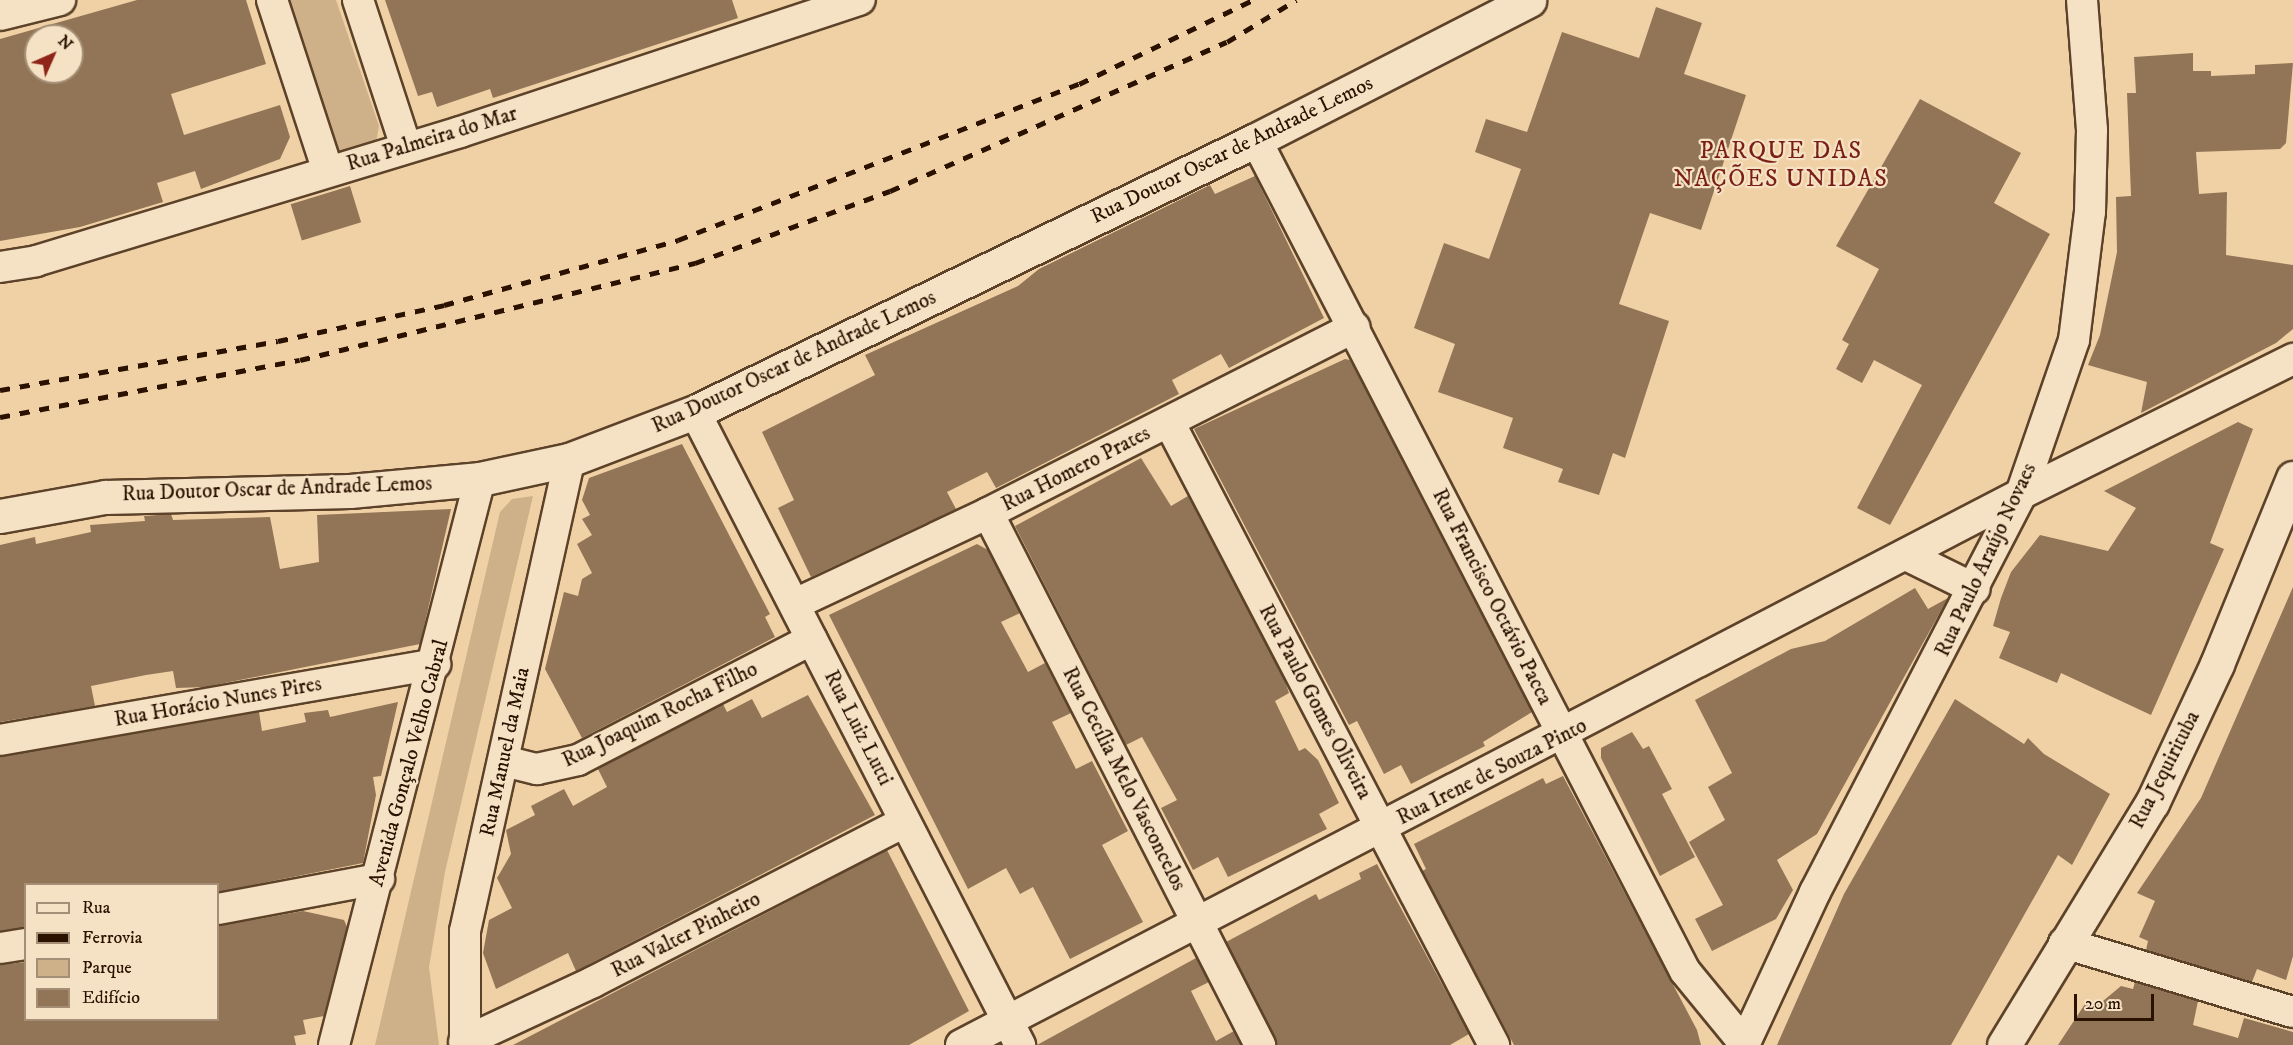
<!DOCTYPE html>
<meta charset="utf-8">
<style>
body{margin:0}
#map{position:relative;width:2293px;height:1045px;overflow:hidden;background:#f0d1a5;font-family:"IM FELL DW Pica",serif}
div>[style]{position:absolute}
.green>*{inset:0;background:#cfb189}
.building>*{inset:0;background:#917556;transform-origin:0 0}
.roads{filter:drop-shadow(2px 0 #5c4229) drop-shadow(-2px 0 #5c4229) drop-shadow(0 2px #5c4229) drop-shadow(0 -2px #5c4229)}
.street>*{height:30px;margin:-15px;padding:0 15px;transform-origin:15px;border-radius:15px;background:#f5e1c4}
.secondary>*{height:33px;margin:-16.5px;padding:0 16.5px;transform-origin:16.5px;border-radius:16.5px;background:#f5e1c4}
.rail>*{height:4.5px;margin-top:-2.25px;transform-origin:0;background:repeating-linear-gradient(90deg,#2b1200 0 10px,transparent 0 20px)}
span{translate:-50% -50%;white-space:nowrap;text-align:center;line-height:1.15;-webkit-text-stroke:4.5px #f5e1c4;paint-order:stroke}
.street-label{font-size:21px;color:#2b1200}
.quarter-label{font-size:24px;color:#7a1f14;letter-spacing:1.5px}
.legend{position:absolute;left:24px;top:883px;width:195px;height:138px;box-sizing:border-box;background:#f5e1c4;border:2px solid #a48e76;margin:0;padding:8px 10px;list-style:none;font-size:18px;color:#2b1200}
.legend li{display:flex;align-items:center;gap:12px;height:30px}
.legend b{width:30px;border:2px solid #a48e76}
.north{position:absolute;left:24px;top:24px;width:60px;height:60px;box-sizing:border-box;background:#f5e1c4;border:2px solid #a48e76;border-radius:50%;rotate:45deg;font-size:16px;font-weight:700;line-height:24px;text-align:center;color:#2b1200}
.north::after{content:'';display:block;margin:auto;width:21px;height:27px;background:#8f2418;clip-path:polygon(50% 0,100% 100%,50% 72%,0 100%)}
.scale{position:absolute;left:2074px;top:994px;width:80px;height:27px;box-sizing:border-box;border:3px solid #2b1200;border-top:0;padding-left:8px;font-size:18px;line-height:21px;white-space:nowrap;color:#2b1200;-webkit-text-stroke:4px #f5e1c4;paint-order:stroke}
</style>
<div id="map">
<div class="green">
<div style="clip-path:polygon(283px 0,336px 0,379px 126px,376px 143px,343px 153px,336px 149px)"></div>
<div style="clip-path:polygon(533px 496px,445px 872px,429px 967px,439px 1045px,375px 1045px,500px 512px,512px 499px)"></div>
</div>
<div class="building">
<div style="clip-path:polygon(evenodd,137px 0,246px 0,266px 64px,171px 94px,184px 135px,280px 105px,290px 137px,280px 159px,201px 189px,195px 171px,157px 183px,163px 202px,80px 227px,0 241px,0 39px,137px 0,36px 36px,72px 36px,72px 72px,36px 72px,36px 36px)"></div>
<div style="clip-path:polygon(385px 0,732px 0,738px 18px,493px 98px,490px 89px,437px 107px,432px 92px,418px 96px)"></div>
<div style="clip-path:polygon(1656px 7px,1702px 23px,1684px 74px,1746px 95px,1701px 230px,1650px 213px,1619px 304px,1669px 321px,1625px 458px,1613px 453px,1599px 495px,1558px 482px,1563px 469px,1503px 448px,1513px 418px,1438px 392px,1455px 344px,1414px 328px,1444px 243px,1489px 259px,1521px 169px,1475px 152px,1486px 119px,1527px 132px,1562px 32px,1639px 58px)"></div>
<div style="clip-path:polygon(2193px 53px,2193px 71px,2211px 71px,2211px 76px,2255px 74px,2255px 65px,2293px 63px,2286px 143px,2280px 149px,2196px 152px,2199px 194px,2227px 192px,2226px 255px,2293px 265px,2293px 329px,2276px 343px,2141px 413px,2147px 382px,2088px 365px,2100px 335px,2117px 252px,2116px 197px,2131px 196px,2127px 93px,2136px 93px,2134px 57px)"></div>
<div style="clip-path:polygon(1920px 99px,2021px 153px,1994px 203px,2050px 234px,1890px 525px,1857px 508px,1922px 385px,1874px 360px,1862px 383px,1836px 369px,1849px 344px,1842px 340px,1879px 269px,1836px 246px)"></div>
<div style="clip-path:polygon(1255px 176px,1324px 318px,1229px 368px,1221px 354px,1172px 380px,1179px 394px,996px 488px,987px 472px,947px 492px,956px 509px,811px 577px,778px 508px,794px 500px,762px 432px,875px 375px,865px 355px,1018px 286px,1039px 269px,1210px 185px,1215px 194px)"></div>
<div style="left:350px;top:186px;width:38px;height:62px;rotate:73deg"></div>
<div style="clip-path:polygon(1345px 359px,1350px 360px,1532px 712px,1483px 742px,1485px 746px,1411px 784px,1401px 765px,1384px 774px,1357px 721px,1349px 725px,1194px 429px)"></div>
<div style="clip-path:polygon(2238px 422px,2253px 429px,2210px 543px,2224px 549px,2151px 715px,2061px 673px,2057px 683px,1999px 658px,2010px 632px,1993px 626px,2001px 598px,2011px 572px,2040px 535px,2108px 551px,2136px 508px,2104px 491px)"></div>
<div style="clip-path:polygon(682px 444px,770px 614px,765px 617px,775px 637px,582px 738px,545px 669px,564px 592px,578px 596px,582px 579px,592px 573px,577px 544px,592px 535px,582px 519px,590px 515px,582px 500px,589px 478px)"></div>
<div style="clip-path:polygon(1141px 458px,1171px 506px,1188px 496px,1285px 681px,1289px 693px,1275px 701px,1299px 751px,1305px 748px,1318px 760px,1339px 803px,1319px 814px,1327px 829px,1228px 877px,1218px 857px,1193px 870px,1161px 808px,1177px 800px,1142px 737px,1126px 745px,1015px 526px)"></div>
<div style="clip-path:polygon(451px 509px,420px 644px,205px 687px,176px 688px,173px 671px,146px 675px,91px 686px,95px 706px,0 722px,0 545px,35px 537px,36px 544px,91px 532px,90px 525px,145px 521px,144px 516px,171px 514px,173px 520px,270px 517px,280px 569px,319px 562px,317px 515px)"></div>
<div style="clip-path:polygon(977px 544px,988px 550px,1020px 613px,1001px 622px,1028px 672px,1045px 663px,1071px 713px,1052px 722px,1076px 769px,1092px 761px,1128px 831px,1102px 845px,1143px 922px,1070px 959px,1033px 887px,1020px 894px,1006px 868px,968px 889px,829px 615px)"></div>
<div style="clip-path:polygon(2293px 587px,2293px 956px,2286px 980px,2257px 969px,2252px 982px,2146px 950px,2148px 941px,2139px 937px,2155px 901px,2137px 893px,2201px 798px)"></div>
<div style="clip-path:polygon(1915px 588px,1928px 609px,1948px 598px,1817px 834px,1777px 860px,1793px 890px,1776px 919px,1712px 951px,1695px 919px,1723px 905px,1689px 842px,1725px 820px,1708px 787px,1732px 773px,1695px 700px,1791px 649px,1825px 641px)"></div>
<div style="clip-path:polygon(808px 695px,875px 815px,576px 971px,568px 953px,496px 989px,483px 953px,489px 920px,512px 908px,497px 878px,511px 854px,506px 830px,535px 815px,531px 806px,564px 789px,573px 806px,607px 787px,598px 769px,723px 704px,727px 712px,752px 699px,762px 718px)"></div>
<div style="clip-path:polygon(1955px 699px,2024px 744px,2028px 738px,2044px 754px,2110px 794px,2072px 865px,2058px 855px,1951px 1045px,1777px 1045px,1844px 894px)"></div>
<div style="clip-path:polygon(398px 702px,381px 776px,373px 777px,376px 795px,363px 863px,218px 892px,218px 885px,26px 885px,26px 927px,0 931px,0 757px,259px 712px,262px 731px,306px 722px,304px 713px,328px 710px,330px 717px)"></div>
<div style="clip-path:polygon(1632px 732px,1643px 749px,1649px 746px,1672px 789px,1662px 794px,1695px 857px,1660px 876px,1601px 758px,1601px 748px)"></div>
<div style="clip-path:polygon(1563px 776px,1697px 1030px,1701px 1045px,1514px 1045px,1422px 871px,1426px 869px,1414px 844px,1543px 778px,1546px 784px)"></div>
<div style="clip-path:polygon(887px 850px,969px 1011px,909px 1045px,513px 1045px)"></div>
<div style="clip-path:polygon(1377px 864px,1469px 1034px,1450px 1045px,1277px 1045px,1226px 942px,1316px 894px,1319px 900px,1361px 879px,1359px 873px)"></div>
<div style="clip-path:polygon(303px 911px,344px 920px,347px 927px,324px 1016px,303px 1020px,306px 1034px,294px 1036px,296px 1045px,0 1045px,0 965px,26px 962px,26px 1020px,218px 1020px,218px 926px)"></div>
<div style="clip-path:polygon(1196px 958px,1209px 982px,1191px 991px,1216px 1041px,1234px 1031px,1241px 1045px,1037px 1045px)"></div>
<div style="clip-path:polygon(2135px 982px,2198px 1001px,2193px 1025px,2238px 1038px,2244px 1018px,2293px 1032px,2293px 1045px,2058px 1045px,2085px 1004px,2103px 1001px,2121px 986px,2133px 989px)"></div>
</div>
<div class="roads">
<div class="street">
<div style="left:272px;top:0;width:180px;rotate:71.9deg"></div>
<div style="left:358px;top:0;width:155px;rotate:71.9deg"></div>
<div style="left:0;top:15px;width:62px;rotate:-14deg"></div>
<div style="left:1256px;top:140px;width:935px;rotate:62.7deg"></div>
<div style="left:1685px;top:971px;width:93px;rotate:50.7deg"></div>
<div style="left:0;top:267px;width:36px;rotate:-9deg"></div>
<div style="left:36px;top:261px;width:443px;rotate:-16.9deg"></div>
<div style="left:460px;top:132px;width:421px;rotate:-18.3deg"></div>
<div style="left:695px;top:412px;width:712px;rotate:62.82deg"></div>
<div style="left:1169px;top:422px;width:703px;rotate:62.45deg"></div>
<div style="left:988px;top:513px;width:598px;rotate:62.92deg"></div>
<div style="left:1910px;top:557px;width:72px;rotate:26.2deg"></div>
<div style="left:795px;top:604px;width:213px;rotate:-25.2deg"></div>
<div style="left:988px;top:513px;width:411px;rotate:-26.9deg"></div>
<div style="left:0;top:740px;width:442px;rotate:-9.9deg"></div>
<div style="left:504px;top:761px;width:34px;rotate:14deg"></div>
<div style="left:537px;top:769px;width:42px;rotate:-12.4deg"></div>
<div style="left:578px;top:760px;width:263px;rotate:-27.3deg"></div>
<div style="left:218px;top:909px;width:164px;rotate:-10.6deg"></div>
<div style="left:2064px;top:943px;width:239px;rotate:16.8deg"></div>
<div style="left:0;top:948px;width:26px;rotate:-9deg"></div>
<div style="left:464px;top:1042px;width:142px;rotate:-24.9deg"></div>
<div style="left:593px;top:982px;width:350px;rotate:-27.2deg"></div>
<div style="left:334px;top:1045px;width:585px;rotate:-75.54deg"></div>
<div style="left:465px;top:1045px;width:114px;rotate:-90deg"></div>
<div style="left:465px;top:931px;width:482px;rotate:-77.5deg"></div>
<div style="left:961px;top:1045px;width:1195px;rotate:-27.47deg"></div>
<div style="left:2021px;top:494px;width:304px;rotate:-26.4deg"></div>
<div style="left:1744px;top:1045px;width:169px;rotate:-65.1deg"></div>
<div style="left:1815px;top:892px;width:448px;rotate:-62.6deg"></div>
<div style="left:2021px;top:494px;width:163px;rotate:-71deg"></div>
<div style="left:2074px;top:340px;width:129px;rotate:-82.9deg"></div>
<div style="left:2090px;top:212px;width:82px;rotate:-88.6deg"></div>
<div style="left:2092px;top:130px;width:130px;rotate:-94.4deg"></div>
</div>
<div class="secondary">
<div style="left:0;top:516px;width:107px;rotate:-10.3deg"></div>
<div style="left:105px;top:497px;width:245px;rotate:-1.4deg"></div>
<div style="left:350px;top:491px;width:131px;rotate:-5.3deg"></div>
<div style="left:480px;top:479px;width:91px;rotate:-12.1deg"></div>
<div style="left:569px;top:460px;width:135px;rotate:-20.9deg"></div>
<div style="left:695px;top:412px;width:623px;rotate:-25.87deg"></div>
<div style="left:1256px;top:140px;width:307px;rotate:-27.1deg"></div>
<div style="left:2004px;top:1045px;width:284px;rotate:-58.6deg"></div>
<div style="left:2152px;top:803px;width:153px;rotate:-64.9deg"></div>
<div style="left:2217px;top:664px;width:201px;rotate:-67.8deg"></div>
</div>
</div>
<div class="rail">
<div style="left:0;top:390px;width:282px;rotate:-10deg"></div>
<div style="left:278px;top:341px;width:170px;rotate:-12.2deg"></div>
<div style="left:444px;top:305px;width:243px;rotate:-15.5deg"></div>
<div style="left:678px;top:240px;width:430px;rotate:-21.3deg"></div>
<div style="left:1079px;top:84px;width:193px;rotate:-25.8deg"></div>
<div style="left:0;top:417px;width:305px;rotate:-10.8deg"></div>
<div style="left:300px;top:360px;width:407px;rotate:-13.8deg"></div>
<div style="left:695px;top:263px;width:208px;rotate:-20.3deg"></div>
<div style="left:890px;top:191px;width:368px;rotate:-23.9deg"></div>
<div style="left:1227px;top:42px;width:81px;rotate:-31.3deg"></div>
</div>
<div class="street-label">
<span style="left:432px;top:139px;rotate:-17deg">Rua Palmeira do Mar</span>
<span style="left:1232px;top:150px;rotate:-26deg">Rua Doutor Oscar de Andrade Lemos</span>
<span style="left:794px;top:362px;rotate:-25deg">Rua Doutor Oscar de Andrade Lemos</span>
<span style="left:1076px;top:469px;rotate:-27deg">Rua Homero Prates</span>
<span style="left:277px;top:489px;rotate:-2deg">Rua Doutor Oscar de Andrade Lemos</span>
<span style="left:1986px;top:560px;rotate:-65deg">Rua Paulo Araújo Novaes</span>
<span style="left:1492px;top:597px;rotate:63deg">Rua Francisco Octávio Pacca</span>
<span style="left:218px;top:702px;rotate:-10deg">Rua Horácio Nunes Pires</span>
<span style="left:1315px;top:702px;rotate:62deg">Rua Paulo Gomes Oliveira</span>
<span style="left:660px;top:715px;rotate:-26deg">Rua Joaquim Rocha Filho</span>
<span style="left:858px;top:728px;rotate:63deg">Rua Luiz Lutti</span>
<span style="left:505px;top:752px;rotate:-78deg">Rua Manuel da Maia</span>
<span style="left:409px;top:763px;rotate:-75deg">Avenida Gonçalo Velho Cabral</span>
<span style="left:2165px;top:770px;rotate:-63deg">Rua Jequirituba</span>
<span style="left:1492px;top:772px;rotate:-27deg">Rua Irene de Souza Pinto</span>
<span style="left:1124px;top:779px;rotate:63deg">Rua Cecília Melo Vasconcelos</span>
<span style="left:686px;top:935px;rotate:-27deg">Rua Valter Pinheiro</span>
</div>
<div class="quarter-label">
<span style="left:1781px;top:166px">PARQUE DAS<br>NAÇÕES UNIDAS</span>
</div>
<ul class="legend">
<li><b style="height:8px;background:#f5e1c4"></b>Rua</li>
<li><b style="height:8px;background:#2b1200"></b>Ferrovia</li>
<li><b style="height:16px;background:#cfb189"></b>Parque</li>
<li><b style="height:16px;background:#917556"></b>Edifício</li>
</ul>
<div class="north">N</div>
<div class="scale">20 m</div>
</div>
